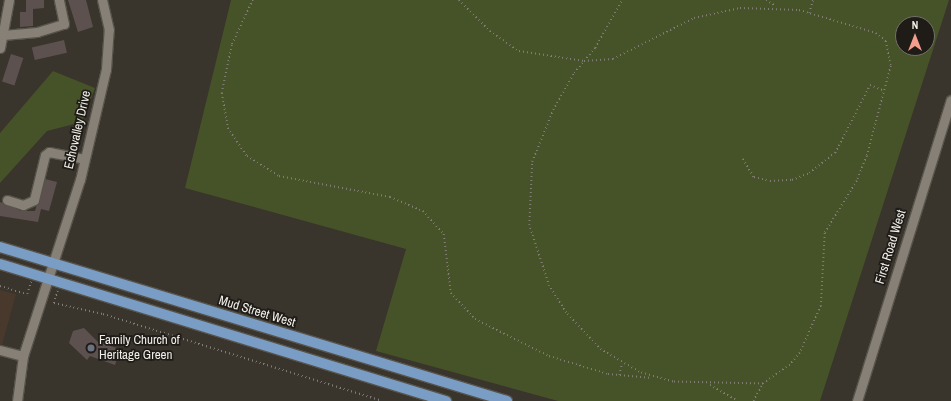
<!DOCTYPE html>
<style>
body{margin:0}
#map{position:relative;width:951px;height:401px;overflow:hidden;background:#39342c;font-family:"Archivo Narrow",sans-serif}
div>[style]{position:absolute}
.commercial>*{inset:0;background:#49392d}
.green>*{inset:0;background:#465227}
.building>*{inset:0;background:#5d5150;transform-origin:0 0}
.path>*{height:1.5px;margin-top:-0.75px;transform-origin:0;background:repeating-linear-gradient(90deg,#817d76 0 1px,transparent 0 4px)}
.roads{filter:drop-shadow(1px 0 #57534b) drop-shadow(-1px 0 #57534b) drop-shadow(0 1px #57534b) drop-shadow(0 -1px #57534b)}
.minor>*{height:9px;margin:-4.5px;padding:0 4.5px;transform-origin:4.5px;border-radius:4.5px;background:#868076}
.major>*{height:10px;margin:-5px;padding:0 5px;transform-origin:5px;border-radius:5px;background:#799dc4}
.dots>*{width:11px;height:11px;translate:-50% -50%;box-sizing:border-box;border:2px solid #1f1c18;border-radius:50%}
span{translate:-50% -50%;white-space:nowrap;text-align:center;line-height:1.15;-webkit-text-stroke:3.5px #1f1c18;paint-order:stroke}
.street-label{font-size:13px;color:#f1eee8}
.poi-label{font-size:13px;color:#f1eee8}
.left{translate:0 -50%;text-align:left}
.north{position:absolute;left:895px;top:16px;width:40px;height:40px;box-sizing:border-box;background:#1f1c18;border:1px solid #73706b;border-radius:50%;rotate:0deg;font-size:11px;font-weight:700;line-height:16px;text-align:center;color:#f1eee8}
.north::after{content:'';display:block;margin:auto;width:14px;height:18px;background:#f49d8d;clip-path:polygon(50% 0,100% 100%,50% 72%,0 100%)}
</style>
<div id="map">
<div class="commercial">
<div style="clip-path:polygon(0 290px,16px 294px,1px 349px,0 349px)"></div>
</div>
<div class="green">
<div style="clip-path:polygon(evenodd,231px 0,949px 0,820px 401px,558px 401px,376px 351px,406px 249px,185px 188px,231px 0,903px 24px,927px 24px,927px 48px,903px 48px,903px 24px)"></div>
<div style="clip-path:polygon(53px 71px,95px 88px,82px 122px,47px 131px,0 183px,0 133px)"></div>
</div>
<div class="building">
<div style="clip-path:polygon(26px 0,44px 0,44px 8px,33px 9px,33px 26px,20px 27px,20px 12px,26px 12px)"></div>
<div style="clip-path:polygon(68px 0,86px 0,93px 27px,78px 32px)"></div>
<div style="left:64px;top:40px;width:13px;height:33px;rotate:77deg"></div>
<div style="left:11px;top:54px;width:13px;height:29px;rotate:18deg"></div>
<div style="clip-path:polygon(45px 179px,57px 182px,49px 211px,41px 209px,38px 222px,0 216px,0 202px,21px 211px,35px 211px)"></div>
<div style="clip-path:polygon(84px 328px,98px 342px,120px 349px,115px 365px,90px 356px,87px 360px,69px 343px,73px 331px)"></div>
</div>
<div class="path">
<div style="left:253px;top:0;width:50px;rotate:115deg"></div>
<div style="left:232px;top:45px;width:49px;rotate:101.8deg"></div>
<div style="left:222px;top:93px;width:36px;rotate:80deg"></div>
<div style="left:228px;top:128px;width:34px;rotate:56deg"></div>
<div style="left:247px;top:156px;width:38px;rotate:32deg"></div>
<div style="left:279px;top:176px;width:113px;rotate:10.7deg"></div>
<div style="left:390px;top:197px;width:36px;rotate:23deg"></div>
<div style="left:423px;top:211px;width:31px;rotate:48deg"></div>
<div style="left:444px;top:234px;width:59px;rotate:83.2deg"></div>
<div style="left:451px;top:293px;width:35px;rotate:47deg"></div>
<div style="left:475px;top:319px;width:83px;rotate:26.6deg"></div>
<div style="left:549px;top:356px;width:62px;rotate:17deg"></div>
<div style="left:608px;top:374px;width:44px;rotate:5.2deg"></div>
<div style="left:459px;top:0;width:44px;rotate:45deg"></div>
<div style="left:490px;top:31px;width:35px;rotate:35deg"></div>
<div style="left:519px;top:51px;width:66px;rotate:8.7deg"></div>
<div style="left:584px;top:61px;width:29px;rotate:-4deg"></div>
<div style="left:613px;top:59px;width:91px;rotate:-26.8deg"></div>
<div style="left:694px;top:18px;width:47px;rotate:-12.3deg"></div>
<div style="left:740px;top:8px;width:59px;rotate:1.9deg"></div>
<div style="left:799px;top:10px;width:80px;rotate:16.6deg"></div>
<div style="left:876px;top:33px;width:13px;rotate:39deg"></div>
<div style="left:886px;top:41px;width:25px;rotate:79deg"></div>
<div style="left:891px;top:66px;width:93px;rotate:104.9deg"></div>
<div style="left:867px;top:156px;width:27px;rotate:112deg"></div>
<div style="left:857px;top:181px;width:61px;rotate:121.6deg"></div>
<div style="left:825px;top:233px;width:73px;rotate:93.1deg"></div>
<div style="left:821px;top:306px;width:51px;rotate:114.1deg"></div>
<div style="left:800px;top:353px;width:16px;rotate:130deg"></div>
<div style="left:790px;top:365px;width:33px;rotate:145deg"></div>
<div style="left:763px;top:384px;width:90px;rotate:-178.7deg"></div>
<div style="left:673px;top:382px;width:35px;rotate:-164deg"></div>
<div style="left:639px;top:372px;width:44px;rotate:-149.9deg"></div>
<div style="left:601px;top:350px;width:51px;rotate:-133.4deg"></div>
<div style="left:566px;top:313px;width:32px;rotate:-122deg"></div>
<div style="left:549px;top:286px;width:64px;rotate:-108.2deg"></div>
<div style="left:529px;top:225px;width:63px;rotate:-87.3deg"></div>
<div style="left:532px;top:162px;width:56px;rotate:-68deg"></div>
<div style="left:553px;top:110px;width:43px;rotate:-60.4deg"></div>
<div style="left:574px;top:73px;width:16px;rotate:-50deg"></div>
<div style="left:584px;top:61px;width:17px;rotate:-50deg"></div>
<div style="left:595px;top:48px;width:55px;rotate:-60.6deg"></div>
<div style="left:766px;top:0;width:12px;rotate:31deg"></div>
<div style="left:809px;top:13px;width:14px;rotate:-73deg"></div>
<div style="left:743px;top:159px;width:21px;rotate:59deg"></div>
<div style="left:754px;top:177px;width:16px;rotate:14deg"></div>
<div style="left:770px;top:181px;width:22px;rotate:-3deg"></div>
<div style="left:792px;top:180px;width:18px;rotate:-22deg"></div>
<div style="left:809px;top:173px;width:33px;rotate:-38deg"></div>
<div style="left:835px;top:153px;width:76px;rotate:-62.8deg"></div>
<div style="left:870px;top:85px;width:16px;rotate:22deg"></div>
<div style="left:0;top:286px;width:28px;rotate:17deg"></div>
<div style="left:27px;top:294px;width:13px;rotate:-72deg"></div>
<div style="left:58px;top:291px;width:13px;rotate:108deg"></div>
<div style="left:54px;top:303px;width:50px;rotate:12.7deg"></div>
<div style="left:103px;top:314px;width:292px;rotate:17.3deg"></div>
<div style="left:619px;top:375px;width:12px;rotate:-76deg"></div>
<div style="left:710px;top:385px;width:32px;rotate:30deg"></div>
<div style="left:753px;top:401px;width:20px;rotate:-60deg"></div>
</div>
<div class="roads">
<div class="minor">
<div style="left:3px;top:35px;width:34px;rotate:-5deg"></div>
<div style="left:37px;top:32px;width:28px;rotate:-17deg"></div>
<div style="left:64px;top:24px;width:25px;rotate:-102deg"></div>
<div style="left:0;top:48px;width:49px;rotate:-79.4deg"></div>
<div style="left:7px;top:200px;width:17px;rotate:17deg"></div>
<div style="left:23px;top:205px;width:12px;rotate:-24deg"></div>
<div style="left:34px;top:200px;width:46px;rotate:-76.3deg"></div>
<div style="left:45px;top:155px;width:5px;rotate:-37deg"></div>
<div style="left:49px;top:152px;width:36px;rotate:11deg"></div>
<div style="left:0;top:350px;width:24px;rotate:15deg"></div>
<div style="left:17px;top:401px;width:45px;rotate:-82.4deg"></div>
<div style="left:23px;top:356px;width:185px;rotate:-72.1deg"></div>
<div style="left:80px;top:180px;width:114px;rotate:-76.8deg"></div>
<div style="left:106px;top:69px;width:39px;rotate:-86deg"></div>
<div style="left:109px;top:30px;width:31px;rotate:-103deg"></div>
<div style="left:857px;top:401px;width:315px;rotate:-72.7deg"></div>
</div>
<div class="major">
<div style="left:0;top:247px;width:530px;rotate:16.9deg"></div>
<div style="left:0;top:264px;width:467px;rotate:17.1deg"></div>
</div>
</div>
<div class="dots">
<div style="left:91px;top:348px;background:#6b7280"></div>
</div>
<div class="street-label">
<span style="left:78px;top:130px;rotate:-77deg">Echovalley Drive</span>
<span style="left:891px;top:247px;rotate:-73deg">First Road West</span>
<span style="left:257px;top:312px;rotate:17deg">Mud Street West</span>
</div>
<div class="poi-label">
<span class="left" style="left:99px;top:348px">Family Church of<br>Heritage Green</span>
</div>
<div class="north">N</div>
</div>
